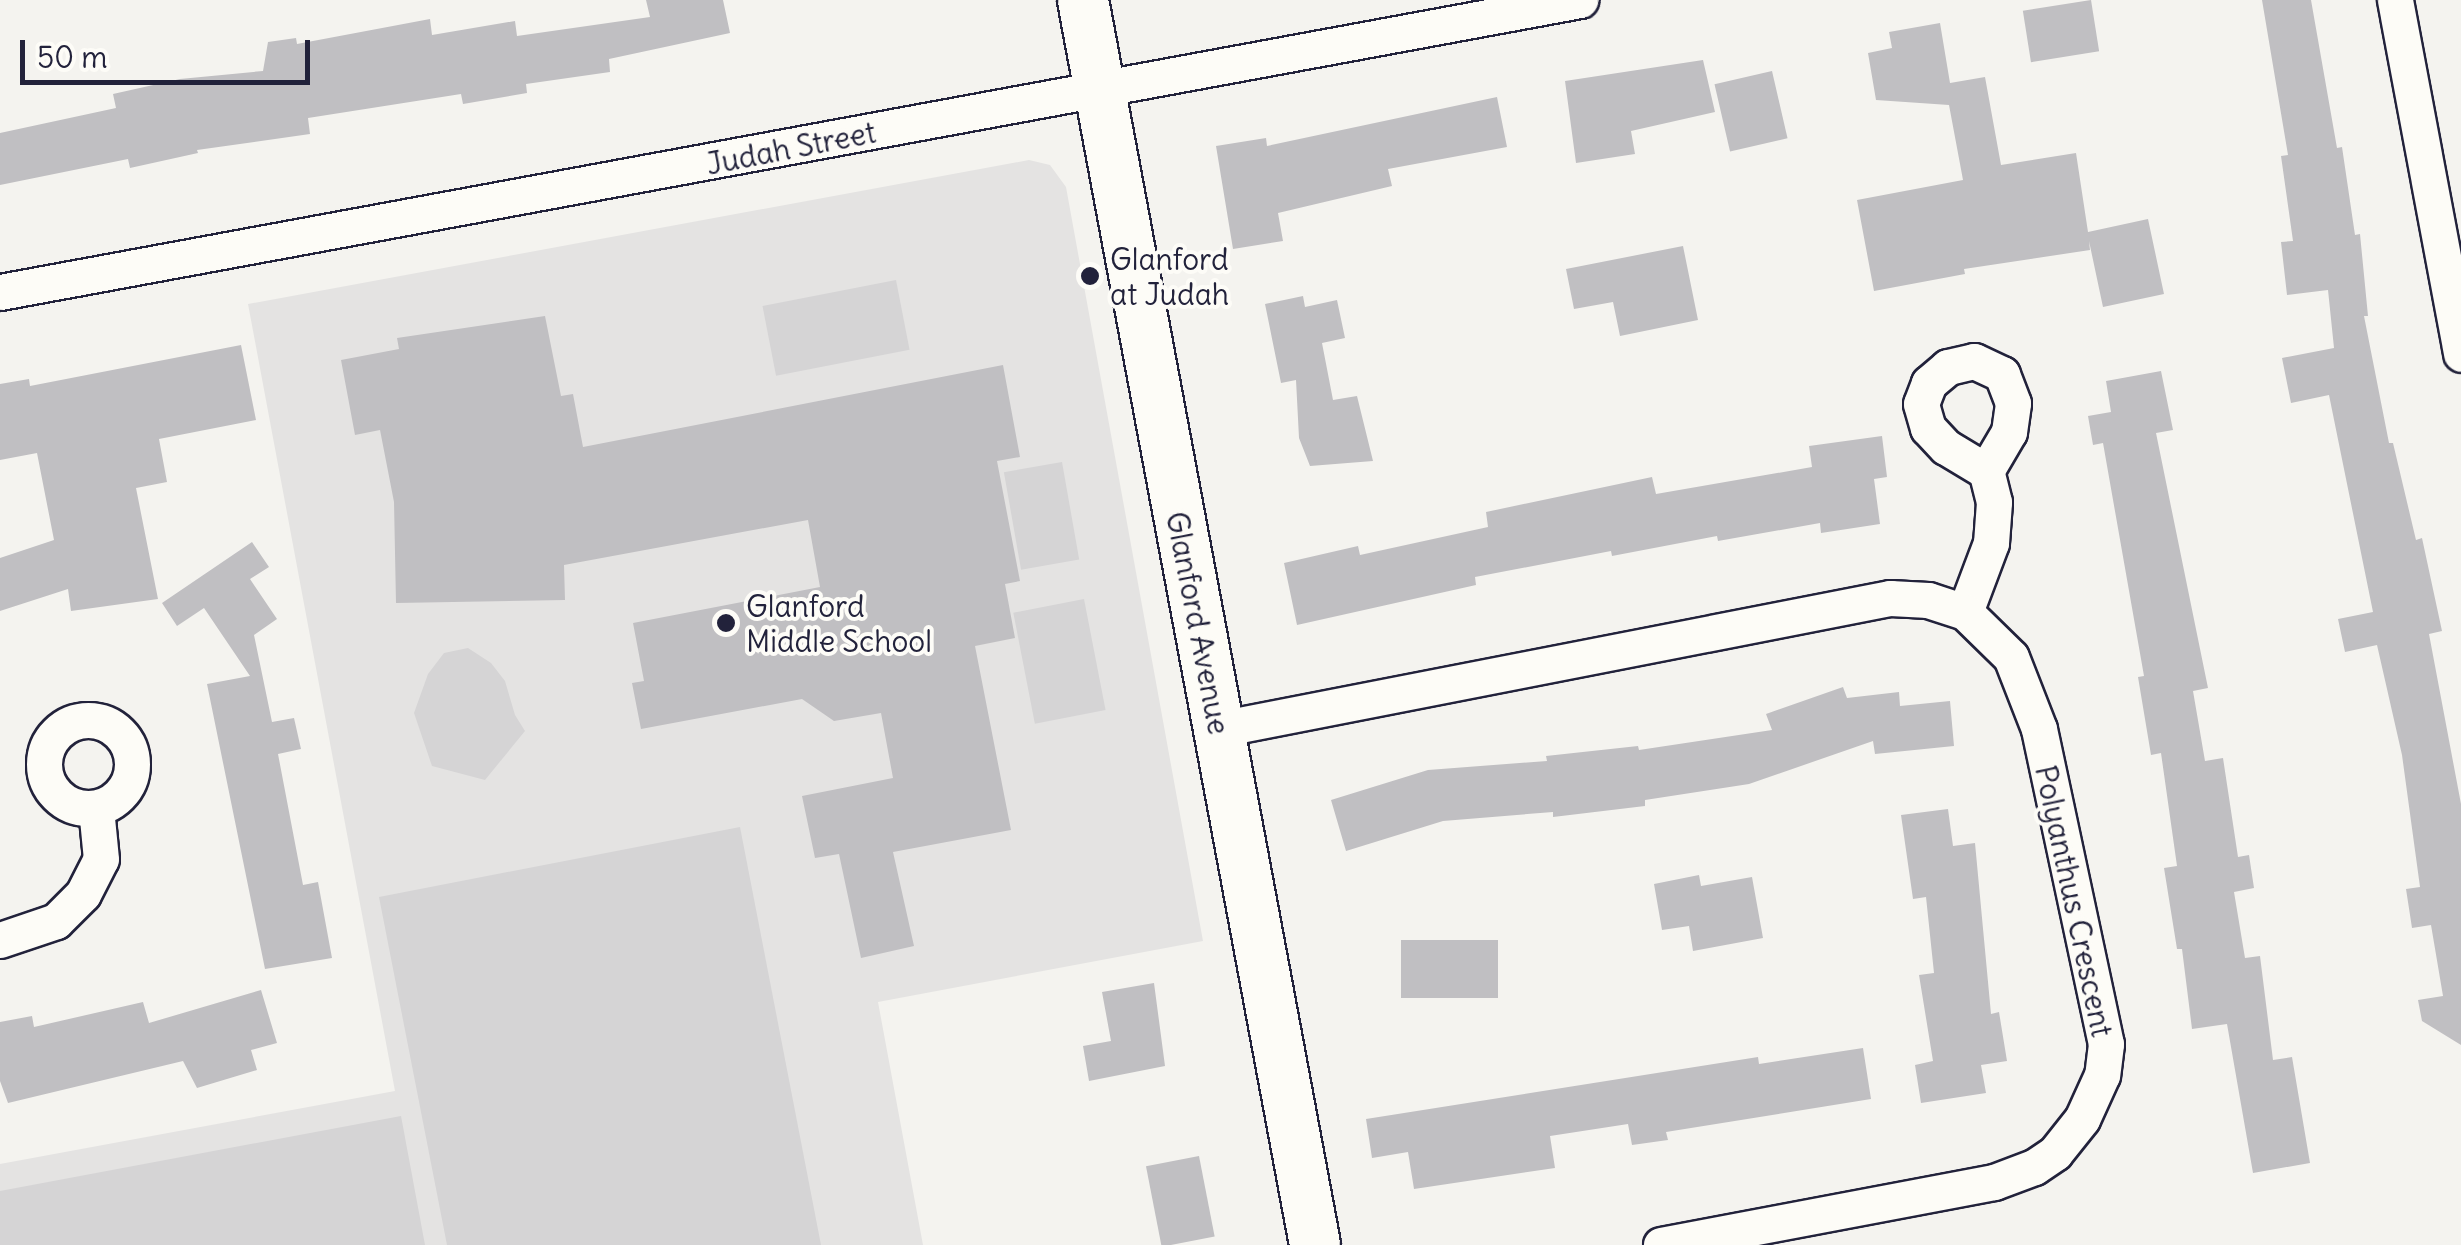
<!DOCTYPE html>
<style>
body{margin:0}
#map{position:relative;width:2461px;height:1245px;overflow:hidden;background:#f4f3ef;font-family:Delius,sans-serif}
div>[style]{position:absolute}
.built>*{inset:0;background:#e4e3e2}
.green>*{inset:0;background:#d5d4d5;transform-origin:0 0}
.building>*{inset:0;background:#c0bfc2;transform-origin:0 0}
.roads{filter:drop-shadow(2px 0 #22223b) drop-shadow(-2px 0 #22223b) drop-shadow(0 2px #22223b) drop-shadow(0 -2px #22223b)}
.street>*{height:35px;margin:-17.5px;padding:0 17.5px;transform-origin:17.5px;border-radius:17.5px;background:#fdfcf7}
.street>.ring{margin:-17.5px;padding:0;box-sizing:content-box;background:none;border:35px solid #fdfcf7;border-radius:50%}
.secondary>*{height:50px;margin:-25px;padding:0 25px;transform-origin:25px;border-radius:25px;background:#fdfcf7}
.dots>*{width:28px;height:28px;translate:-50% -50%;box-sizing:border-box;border:5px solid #fdfcf7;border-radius:50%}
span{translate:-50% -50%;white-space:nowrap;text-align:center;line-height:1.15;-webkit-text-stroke:8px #fdfcf7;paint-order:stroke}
.street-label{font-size:30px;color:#22223b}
.poi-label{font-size:30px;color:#22223b}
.left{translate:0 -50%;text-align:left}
.scale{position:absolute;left:20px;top:40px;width:290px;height:45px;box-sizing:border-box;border:5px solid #22223b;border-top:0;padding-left:12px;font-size:30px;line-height:35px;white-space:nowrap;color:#22223b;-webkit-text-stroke:8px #fdfcf7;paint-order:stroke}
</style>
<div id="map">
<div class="built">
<div style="clip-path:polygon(1029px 160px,1050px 165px,1066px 187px,1203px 941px,878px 1002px,923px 1245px,0 1245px,0 1164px,395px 1091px,248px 304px)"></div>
</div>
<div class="green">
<div style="left:896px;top:280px;width:71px;height:136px;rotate:79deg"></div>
<div style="left:1062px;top:462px;width:99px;height:59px;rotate:80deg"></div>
<div style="left:1084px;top:599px;width:113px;height:72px;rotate:79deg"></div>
<div style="clip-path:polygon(468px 648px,491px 663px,505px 681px,515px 715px,525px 731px,485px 780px,432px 766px,414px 713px,428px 674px,444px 653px)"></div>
<div style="clip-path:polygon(740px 827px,821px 1245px,447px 1245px,379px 897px)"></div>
<div style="clip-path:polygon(401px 1116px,425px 1245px,0 1245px,0 1191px)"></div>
</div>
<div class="building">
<div style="clip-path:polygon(646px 0,723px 0,730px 33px,609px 59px,610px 72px,526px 84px,527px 93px,463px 104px,461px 94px,308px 118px,310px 134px,197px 150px,198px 153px,130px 168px,128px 159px,0 185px,0 133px,116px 108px,113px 94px,180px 79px,263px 71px,268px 42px,296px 38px,297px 44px,430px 19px,432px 35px,515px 21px,517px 36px,650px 17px)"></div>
<div style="left:2091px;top:0;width:52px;height:69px;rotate:81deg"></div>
<div style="clip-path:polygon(2262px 0,2311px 0,2337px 148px,2342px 147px,2355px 235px,2360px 234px,2368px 316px,2364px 316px,2389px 443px,2393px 443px,2416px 540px,2422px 538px,2442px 631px,2429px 634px,2461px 804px,2461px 1045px,2422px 1021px,2418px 1000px,2443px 996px,2431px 925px,2412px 928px,2406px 889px,2420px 887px,2402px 755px,2377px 645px,2345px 652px,2338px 619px,2373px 612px,2329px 395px,2291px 403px,2282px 358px,2334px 348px,2328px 290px,2287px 295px,2281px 242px,2293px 241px,2281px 156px,2288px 155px)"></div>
<div style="clip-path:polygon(1940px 23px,1950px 83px,1985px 77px,2001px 165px,2076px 153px,2088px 232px,2148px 219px,2164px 294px,2103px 307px,2089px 241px,2090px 250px,1964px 269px,1965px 274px,1874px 291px,1857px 200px,1963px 180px,1949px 105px,1876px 100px,1868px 53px,1892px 48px,1889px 32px)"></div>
<div style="clip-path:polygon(1703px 60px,1715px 112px,1631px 131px,1635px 154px,1576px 163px,1565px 81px)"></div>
<div style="left:1772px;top:71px;width:69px;height:59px;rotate:77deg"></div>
<div style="clip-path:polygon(1497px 97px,1507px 147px,1388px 169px,1392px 186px,1278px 213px,1283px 241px,1233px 249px,1216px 146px,1266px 138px,1267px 146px)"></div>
<div style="clip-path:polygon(1683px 246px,1698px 320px,1620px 336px,1613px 302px,1574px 309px,1566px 269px)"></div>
<div style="clip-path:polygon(1303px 296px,1305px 307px,1337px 300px,1345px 338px,1322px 343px,1333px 400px,1357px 396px,1373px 461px,1310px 466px,1299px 438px,1296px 380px,1281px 383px,1265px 304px)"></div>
<div style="clip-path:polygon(545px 316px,561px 396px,573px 394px,583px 447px,1003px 365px,1020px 457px,997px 461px,1020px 581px,1005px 584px,1015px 638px,975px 646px,1011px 830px,893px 852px,914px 946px,861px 958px,839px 854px,815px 858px,802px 796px,893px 778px,881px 713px,834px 721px,802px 699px,641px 729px,632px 683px,644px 681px,633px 623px,820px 587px,808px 520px,564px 565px,565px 600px,396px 603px,394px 502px,380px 430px,355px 435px,341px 360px,399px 349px,397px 338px)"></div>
<div style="clip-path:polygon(241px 345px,256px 420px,159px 439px,167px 482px,136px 488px,158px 599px,71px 611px,68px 589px,0 611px,0 558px,54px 540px,37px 453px,0 460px,0 384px,29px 379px,30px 386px)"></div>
<div style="clip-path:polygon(2161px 371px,2173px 430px,2156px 433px,2208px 688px,2193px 691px,2205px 761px,2223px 758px,2238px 857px,2249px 855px,2254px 888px,2234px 892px,2245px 958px,2260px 956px,2273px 1060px,2292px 1057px,2310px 1163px,2253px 1173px,2227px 1024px,2192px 1029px,2182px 949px,2177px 949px,2164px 868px,2177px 866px,2161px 753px,2151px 755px,2138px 677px,2144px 676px,2103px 443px,2093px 445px,2088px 416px,2111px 412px,2106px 381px)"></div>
<div style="clip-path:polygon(1882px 436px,1887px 477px,1874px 479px,1880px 524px,1821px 533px,1820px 523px,1718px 541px,1717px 536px,1612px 556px,1611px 551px,1475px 577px,1476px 585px,1297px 625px,1284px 563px,1358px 546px,1360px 555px,1488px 527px,1486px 512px,1652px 477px,1656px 494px,1812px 467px,1809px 446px)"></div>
<div style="clip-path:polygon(252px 542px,269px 567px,250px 579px,277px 619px,254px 635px,272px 722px,294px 718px,301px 749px,278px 754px,303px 885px,318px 882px,332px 958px,265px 969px,207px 684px,250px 676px,204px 608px,177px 626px,162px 603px)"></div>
<div style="clip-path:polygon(1843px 687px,1847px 698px,1899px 692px,1900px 706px,1950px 701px,1954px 746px,1875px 754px,1873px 741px,1749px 784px,1645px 800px,1645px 806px,1553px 817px,1553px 812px,1443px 821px,1346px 851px,1331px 800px,1428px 770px,1547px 761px,1546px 756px,1638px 746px,1639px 750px,1772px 730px,1766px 714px)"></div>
<div style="clip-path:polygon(1948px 809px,1953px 846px,1975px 843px,1991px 1014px,1999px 1012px,2007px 1061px,1981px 1065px,1986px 1093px,1921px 1103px,1915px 1065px,1933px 1061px,1919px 975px,1934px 973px,1926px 897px,1913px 899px,1901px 815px)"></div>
<div style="clip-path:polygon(1699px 875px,1701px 886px,1752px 877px,1763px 938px,1693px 951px,1689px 926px,1662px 930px,1654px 884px)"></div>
<div style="left:1401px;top:940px;width:97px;height:58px"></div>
<div style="clip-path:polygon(1154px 983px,1165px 1066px,1089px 1081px,1083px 1046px,1111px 1041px,1102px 992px)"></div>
<div style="clip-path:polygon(261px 990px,277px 1043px,251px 1050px,257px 1070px,197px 1088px,183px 1061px,8px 1103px,0 1081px,0 1022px,32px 1016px,34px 1027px,143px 1002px,149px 1023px)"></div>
<div style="clip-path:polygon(1863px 1048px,1871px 1099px,1666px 1132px,1668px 1140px,1632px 1145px,1628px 1124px,1550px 1136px,1555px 1168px,1414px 1189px,1408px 1152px,1372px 1158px,1366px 1119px,1758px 1057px,1759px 1064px)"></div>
<div style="left:1199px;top:1156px;width:82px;height:54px;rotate:79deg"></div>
</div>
<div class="roads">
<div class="street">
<div style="left:2395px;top:0;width:360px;rotate:79.4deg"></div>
<div style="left:0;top:292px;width:1607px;rotate:-10.47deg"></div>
<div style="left:1965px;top:612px;width:74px;rotate:-69.4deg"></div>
<div style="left:1991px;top:543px;width:41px;rotate:-85.8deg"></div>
<div style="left:1994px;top:502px;width:32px;rotate:-104deg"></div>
<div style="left:1986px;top:471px;width:45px;rotate:-59.5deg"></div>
<div style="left:2009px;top:432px;width:29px;rotate:-82deg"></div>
<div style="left:2013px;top:403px;width:31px;rotate:-111deg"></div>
<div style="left:2002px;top:374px;width:31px;rotate:-155deg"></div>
<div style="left:1974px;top:361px;width:27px;rotate:167deg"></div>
<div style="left:1948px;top:367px;width:25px;rotate:140deg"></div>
<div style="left:1929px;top:383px;width:22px;rotate:111deg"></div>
<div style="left:1921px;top:404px;width:25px;rotate:74deg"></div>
<div style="left:1928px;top:428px;width:26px;rotate:47deg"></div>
<div style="left:1946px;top:447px;width:47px;rotate:31deg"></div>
<div class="ring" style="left:44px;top:720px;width:53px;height:53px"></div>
<div style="left:1219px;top:729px;width:684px;rotate:-11.05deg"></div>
<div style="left:1890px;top:598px;width:38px;rotate:3deg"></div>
<div style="left:1928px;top:600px;width:39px;rotate:18deg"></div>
<div style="left:1965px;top:612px;width:64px;rotate:44.4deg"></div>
<div style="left:2011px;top:657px;width:77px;rotate:68.7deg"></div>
<div style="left:2039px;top:729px;width:322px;rotate:78deg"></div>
<div style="left:2106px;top:1044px;width:31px;rotate:97deg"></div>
<div style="left:2102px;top:1075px;width:48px;rotate:114.4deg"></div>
<div style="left:2082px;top:1119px;width:43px;rotate:128.5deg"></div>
<div style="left:2055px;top:1153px;width:25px;rotate:146deg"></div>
<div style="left:2034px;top:1167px;width:43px;rotate:159.4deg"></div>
<div style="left:1994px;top:1182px;width:339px;rotate:169.3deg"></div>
<div style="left:0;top:940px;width:59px;rotate:-18.7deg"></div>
<div style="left:56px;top:921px;width:38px;rotate:-45deg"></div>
<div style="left:83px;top:894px;width:39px;rotate:-63deg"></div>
<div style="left:101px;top:859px;width:51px;rotate:-95.6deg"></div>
</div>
<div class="secondary">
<div style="left:1083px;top:0;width:1266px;rotate:79.44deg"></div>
</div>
</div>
<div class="dots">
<div style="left:1090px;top:276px;background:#22223b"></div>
<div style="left:726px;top:623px;background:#22223b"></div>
</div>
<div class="street-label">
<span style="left:791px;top:148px;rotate:-11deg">Judah Street</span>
<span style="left:1198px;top:623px;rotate:79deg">Glanford Avenue</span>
<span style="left:2074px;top:901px;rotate:78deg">Polyanthus Crescent</span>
</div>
<div class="poi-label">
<span class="left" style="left:1110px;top:276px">Glanford<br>at Judah</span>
<span class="left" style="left:746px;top:623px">Glanford<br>Middle School</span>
</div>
<div class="scale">50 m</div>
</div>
